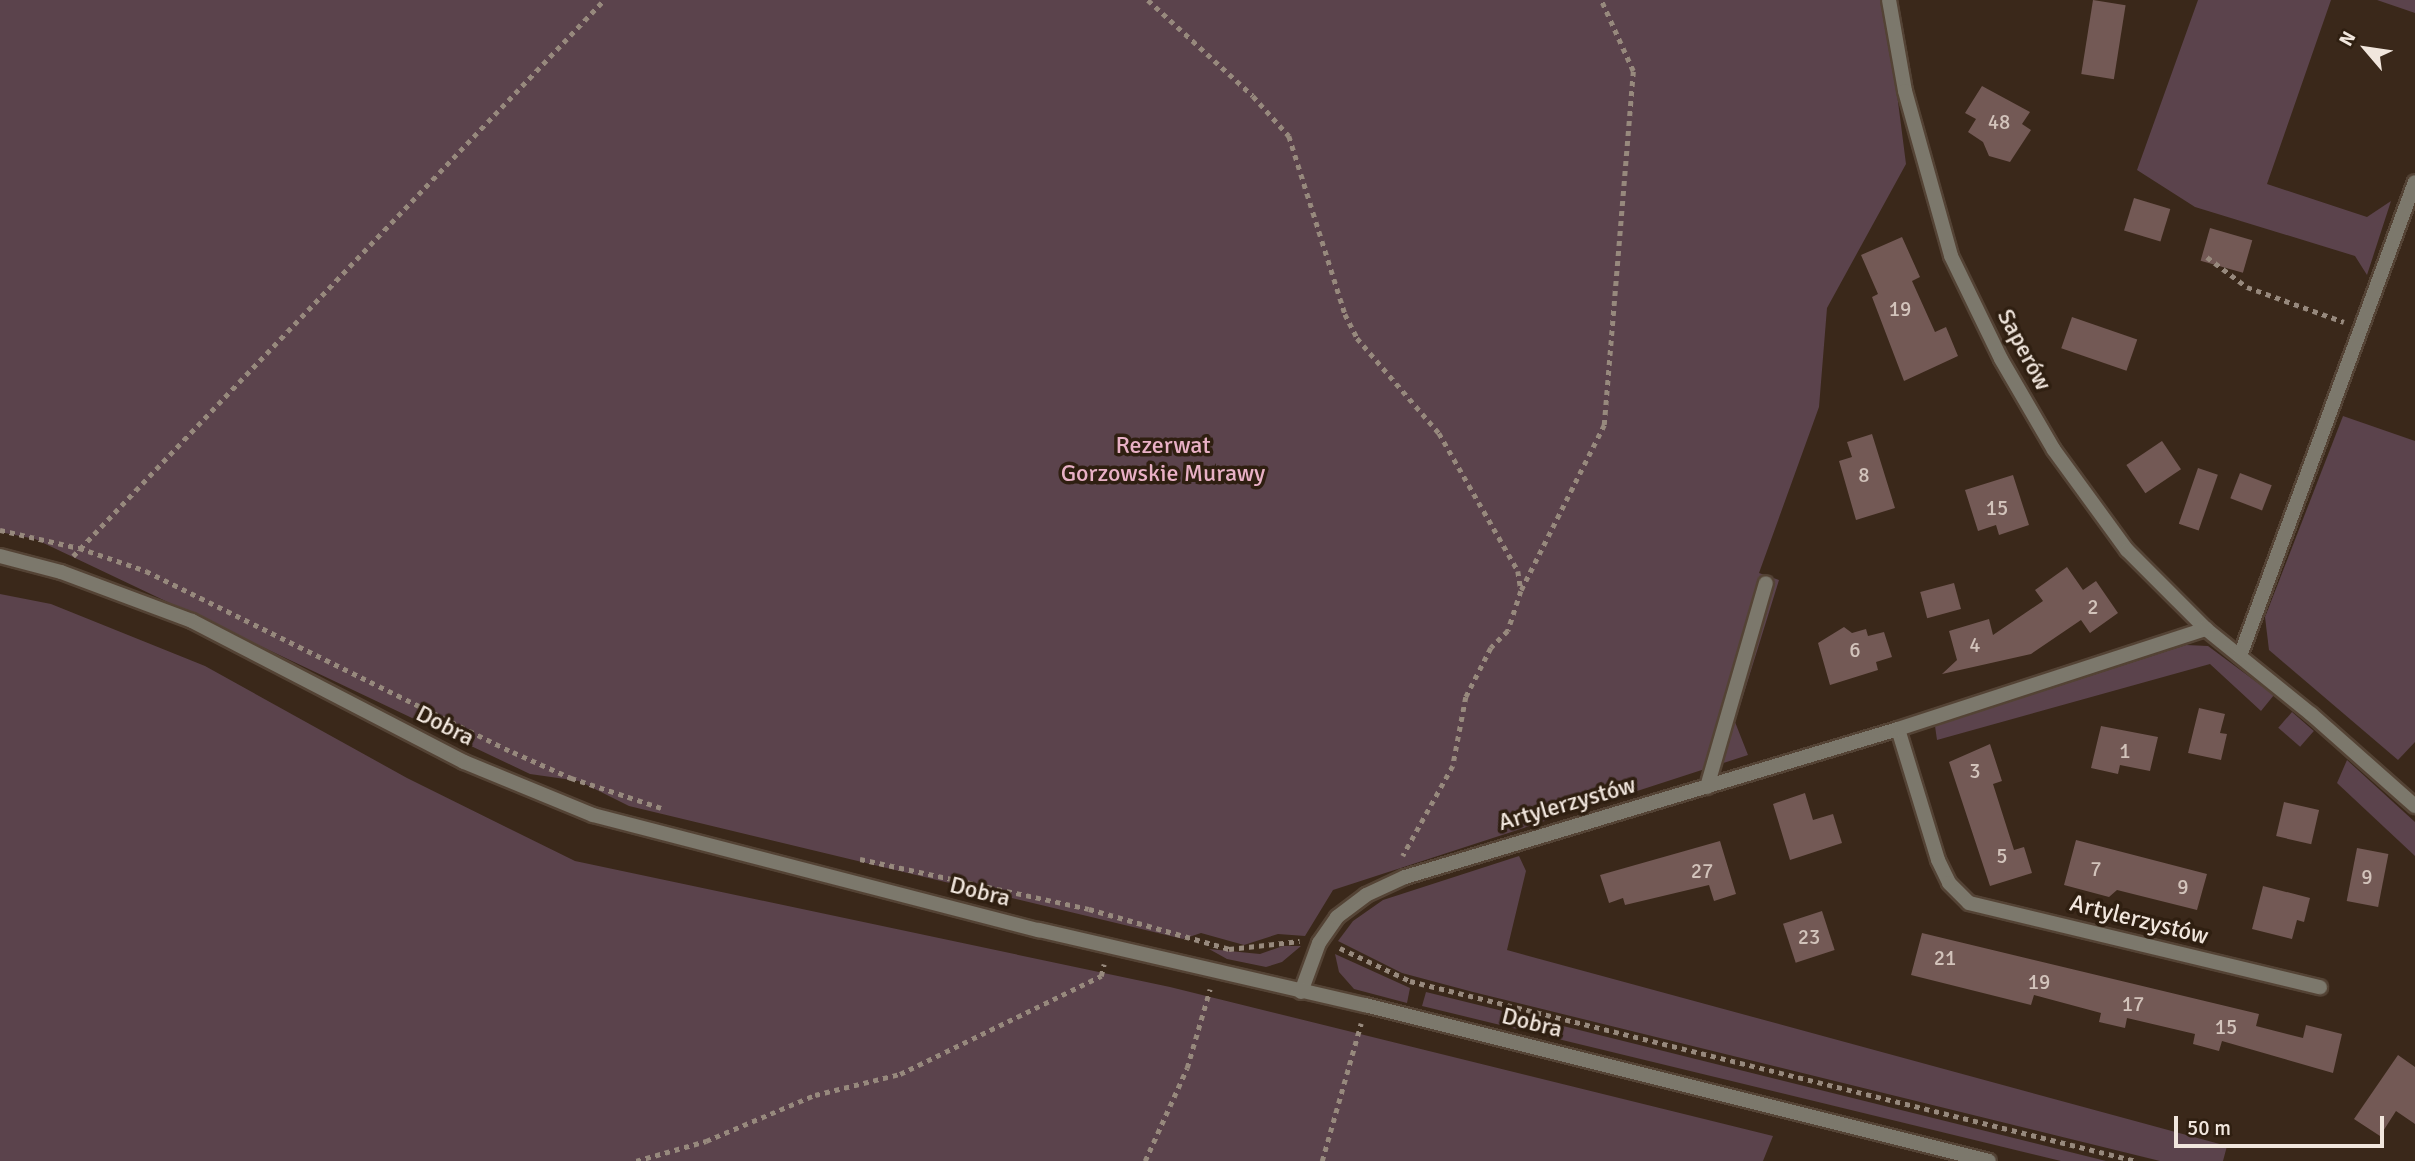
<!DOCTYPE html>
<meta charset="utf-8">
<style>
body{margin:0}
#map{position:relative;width:2415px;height:1161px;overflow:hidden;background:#3a281a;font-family:Signika,sans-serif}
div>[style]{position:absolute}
.green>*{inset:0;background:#5b434c;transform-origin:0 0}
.building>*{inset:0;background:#735955;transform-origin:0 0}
.path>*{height:4.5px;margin-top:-2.25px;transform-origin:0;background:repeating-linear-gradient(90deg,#97897d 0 5px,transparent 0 10px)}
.roads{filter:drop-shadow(2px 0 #544335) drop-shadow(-2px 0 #544335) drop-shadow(0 2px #544335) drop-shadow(0 -2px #544335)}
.minor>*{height:14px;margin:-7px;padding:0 7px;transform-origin:7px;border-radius:7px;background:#7c786c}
.tertiary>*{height:14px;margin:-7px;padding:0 7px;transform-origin:7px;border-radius:7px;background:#7c786c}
span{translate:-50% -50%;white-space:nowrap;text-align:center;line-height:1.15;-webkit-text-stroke:7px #2f1f11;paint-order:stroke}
.number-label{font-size:21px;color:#d2c3bb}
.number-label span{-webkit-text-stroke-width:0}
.street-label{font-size:24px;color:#f1e6dd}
.park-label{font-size:24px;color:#e9b1c6}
.north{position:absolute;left:2331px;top:14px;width:70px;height:70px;-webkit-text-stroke:5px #2f1f11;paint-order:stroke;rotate:299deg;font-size:19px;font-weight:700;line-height:28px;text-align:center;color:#f1e6dd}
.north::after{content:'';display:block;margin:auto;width:24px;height:32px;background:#f1e6dd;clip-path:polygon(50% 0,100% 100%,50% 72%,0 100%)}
.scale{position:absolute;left:2174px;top:1116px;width:210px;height:32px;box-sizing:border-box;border:4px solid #f1e6dd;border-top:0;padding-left:9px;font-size:21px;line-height:24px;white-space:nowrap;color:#f1e6dd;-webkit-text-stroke:5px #2f1f11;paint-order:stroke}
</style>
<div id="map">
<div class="green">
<div style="clip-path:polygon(0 0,1885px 0,1906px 164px,1827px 308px,1819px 407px,1759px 573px,1779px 580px,1735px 722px,1748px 755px,1333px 890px,1305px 936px,1278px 934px,1244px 945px,1201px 933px,1183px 939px,629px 806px,579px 781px,530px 774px,35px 539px,0 532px)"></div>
<div style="clip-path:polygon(2198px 0,2331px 0,2267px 184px,2367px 217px,2391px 201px,2367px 275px,2355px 256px,2195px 207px,2137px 170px)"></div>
<div style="clip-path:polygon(2377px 0,2415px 0,2415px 13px)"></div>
<div style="clip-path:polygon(2343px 416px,2415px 441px,2415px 742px,2398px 760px,2269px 650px,2265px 617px)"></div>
<div style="clip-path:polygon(0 594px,51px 604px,205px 666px,407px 778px,575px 861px,1170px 987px,1773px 1136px,1763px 1161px,0 1161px)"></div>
<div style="clip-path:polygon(2186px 645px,2208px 646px,2274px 695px,2261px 711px,2210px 664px,1937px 740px,1935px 726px)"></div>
<div style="left:2292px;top:712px;width:29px;height:21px;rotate:41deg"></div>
<div style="clip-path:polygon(2347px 760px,2415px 822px,2415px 856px,2337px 783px)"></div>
<div style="clip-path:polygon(1519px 856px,1526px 871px,1507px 950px,2227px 1146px,2223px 1161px,2160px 1161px,1473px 992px,1402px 973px,1338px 941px,1353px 921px,1383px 900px)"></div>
<div style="clip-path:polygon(1283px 946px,1301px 946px,1282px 962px,1266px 967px,1227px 959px,1209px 949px,1260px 954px)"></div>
<div style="clip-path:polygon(1335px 954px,1410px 988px,1407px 1003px,1354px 989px,1339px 972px)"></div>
<div style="clip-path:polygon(1426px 992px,2106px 1161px,2061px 1161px,1422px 1006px)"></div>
</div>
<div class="building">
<div style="left:2093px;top:0;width:33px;height:75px;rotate:9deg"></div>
<div style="clip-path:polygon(1982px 86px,2030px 112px,2022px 124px,2031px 130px,2010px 162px,1989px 156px,1983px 142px,1968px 132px,1976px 119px,1965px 113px)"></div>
<div style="left:2134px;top:198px;width:38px;height:34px;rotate:17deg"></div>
<div style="left:2210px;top:228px;width:44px;height:34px;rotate:16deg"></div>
<div style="clip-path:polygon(1902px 237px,1920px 277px,1912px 281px,1935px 332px,1946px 327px,1958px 356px,1904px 381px,1872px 297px,1878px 294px,1861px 255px)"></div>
<div style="left:2072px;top:317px;width:69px;height:33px;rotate:19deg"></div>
<div style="clip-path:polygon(1872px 434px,1895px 508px,1856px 520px,1839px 461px,1852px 457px,1847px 442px)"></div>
<div style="left:2162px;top:441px;width:34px;height:43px;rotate:56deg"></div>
<div style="left:2198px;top:468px;width:21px;height:59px;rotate:19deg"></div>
<div style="left:2240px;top:473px;width:34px;height:27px;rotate:21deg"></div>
<div style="clip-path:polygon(2013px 475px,2029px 525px,1999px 535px,1996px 525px,1978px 531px,1965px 490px)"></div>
<div style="clip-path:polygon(2067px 567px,2083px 590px,2096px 581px,2118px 613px,2090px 633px,2081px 620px,2031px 654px,1942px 674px,1957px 660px,1949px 631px,1989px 619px,1993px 635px,2043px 601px,2035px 590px)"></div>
<div style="left:1954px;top:583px;width:27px;height:35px;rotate:75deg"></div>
<div style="clip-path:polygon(1844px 627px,1852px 633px,1866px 629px,1868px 636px,1884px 632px,1892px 657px,1876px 662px,1878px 670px,1830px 685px,1818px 643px)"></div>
<div style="clip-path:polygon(2199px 708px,2225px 714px,2220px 733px,2227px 734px,2221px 760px,2188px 753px)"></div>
<div style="clip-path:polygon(2101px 726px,2158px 737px,2150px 771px,2120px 765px,2118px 774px,2091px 768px)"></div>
<div style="clip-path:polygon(1990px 744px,2002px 781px,1993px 784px,2014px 850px,2024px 847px,2032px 873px,1990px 886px,1949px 762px)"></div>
<div style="clip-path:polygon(1805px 793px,1813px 820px,1833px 814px,1842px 843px,1790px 860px,1773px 804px)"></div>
<div style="left:2284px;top:802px;width:36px;height:35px;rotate:13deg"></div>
<div style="clip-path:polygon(2076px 840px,2207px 874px,2197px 910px,2117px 890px,2109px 897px,2064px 885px)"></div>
<div style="clip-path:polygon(1720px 841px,1736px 894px,1714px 901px,1709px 885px,1625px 905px,1623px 898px,1609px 903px,1600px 875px)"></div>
<div style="left:2357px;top:848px;width:32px;height:54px;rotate:11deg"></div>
<div style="clip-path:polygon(2263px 886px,2310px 898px,2304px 922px,2297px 920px,2292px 939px,2252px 929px)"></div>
<div style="left:1822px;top:911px;width:41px;height:41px;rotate:72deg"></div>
<div style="clip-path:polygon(1922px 933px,2259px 1014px,2256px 1026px,2303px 1038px,2306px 1025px,2342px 1034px,2333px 1073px,2222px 1041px,2219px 1051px,2193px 1044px,2195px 1034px,2127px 1018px,2125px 1028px,2099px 1022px,2101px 1013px,2034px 995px,2031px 1005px,1911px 975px)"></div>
<div style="clip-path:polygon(2398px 1055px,2415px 1067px,2415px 1124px,2396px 1111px,2380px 1136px,2354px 1119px)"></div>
</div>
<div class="path">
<div style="left:1148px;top:0;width:142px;rotate:42.4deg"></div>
<div style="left:1253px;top:96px;width:54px;rotate:48deg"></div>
<div style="left:1289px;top:136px;width:187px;rotate:72.5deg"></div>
<div style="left:1345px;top:314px;width:27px;rotate:63deg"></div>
<div style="left:1357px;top:338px;width:125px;rotate:49.2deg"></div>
<div style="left:1439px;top:433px;width:159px;rotate:60.2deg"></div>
<div style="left:1518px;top:571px;width:20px;rotate:81deg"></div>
<div style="left:1521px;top:591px;width:42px;rotate:108deg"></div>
<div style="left:1508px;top:631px;width:24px;rotate:135deg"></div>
<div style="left:1491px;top:648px;width:55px;rotate:117deg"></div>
<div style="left:1466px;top:697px;width:70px;rotate:100.7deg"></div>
<div style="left:1453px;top:766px;width:103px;rotate:119.1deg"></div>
<div style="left:2207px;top:257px;width:50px;rotate:36.9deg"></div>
<div style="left:2247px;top:287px;width:103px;rotate:19.8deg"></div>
<div style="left:0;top:530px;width:81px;rotate:12.8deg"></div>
<div style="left:79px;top:548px;width:71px;rotate:18.9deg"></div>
<div style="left:146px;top:571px;width:409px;rotate:26.3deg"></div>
<div style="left:513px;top:752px;width:64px;rotate:24.1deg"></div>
<div style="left:571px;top:778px;width:95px;rotate:18.4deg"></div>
<div style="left:73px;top:556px;width:769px;rotate:-46.32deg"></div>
<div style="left:1521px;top:590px;width:185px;rotate:-63.3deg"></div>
<div style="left:1604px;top:425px;width:355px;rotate:-85.3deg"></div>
<div style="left:1633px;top:71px;width:78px;rotate:-114.3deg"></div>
<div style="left:860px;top:859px;width:234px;rotate:12.3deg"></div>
<div style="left:1089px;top:909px;width:146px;rotate:15.9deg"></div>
<div style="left:1229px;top:949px;width:71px;rotate:-6.4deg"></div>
<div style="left:1340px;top:948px;width:77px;rotate:25.2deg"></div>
<div style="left:1410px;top:981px;width:748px;rotate:13.92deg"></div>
<div style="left:636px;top:1161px;width:73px;rotate:-15.9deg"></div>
<div style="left:706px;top:1141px;width:118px;rotate:-22.9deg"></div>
<div style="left:815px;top:1095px;width:88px;rotate:-13.9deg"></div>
<div style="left:900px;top:1074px;width:224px;rotate:-26deg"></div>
<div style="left:1101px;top:976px;width:12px;rotate:-76deg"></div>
<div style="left:1145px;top:1161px;width:102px;rotate:-65.7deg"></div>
<div style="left:1187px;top:1068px;width:82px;rotate:-73.8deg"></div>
<div style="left:1322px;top:1161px;width:143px;rotate:-74.2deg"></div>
</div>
<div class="roads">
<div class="minor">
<div style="left:1889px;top:0;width:92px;rotate:80deg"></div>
<div style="left:1905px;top:91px;width:171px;rotate:74.4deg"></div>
<div style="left:1951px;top:256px;width:114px;rotate:64.1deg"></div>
<div style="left:2001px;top:359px;width:105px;rotate:59.8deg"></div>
<div style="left:2054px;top:450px;width:124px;rotate:53.9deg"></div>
<div style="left:2127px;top:550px;width:112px;rotate:45deg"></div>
<div style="left:2206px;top:629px;width:135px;rotate:39deg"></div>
<div style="left:2311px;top:714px;width:139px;rotate:41.5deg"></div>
<div style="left:2240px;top:656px;width:505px;rotate:-69.74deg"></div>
<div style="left:1898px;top:729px;width:137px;rotate:73deg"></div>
<div style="left:1938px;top:860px;width:25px;rotate:64deg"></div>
<div style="left:1949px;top:883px;width:28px;rotate:45deg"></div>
<div style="left:1969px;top:903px;width:361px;rotate:13.5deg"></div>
<div style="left:1707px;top:787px;width:212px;rotate:-73.9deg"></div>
<div style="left:1301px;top:992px;width:52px;rotate:-69.8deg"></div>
<div style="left:1319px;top:943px;width:32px;rotate:-55deg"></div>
<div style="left:1337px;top:917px;width:36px;rotate:-37deg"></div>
<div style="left:1366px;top:895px;width:43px;rotate:-24.8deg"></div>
<div style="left:1405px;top:877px;width:515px;rotate:-16.71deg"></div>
<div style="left:1898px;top:729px;width:324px;rotate:-18deg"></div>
</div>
<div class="tertiary">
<div style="left:0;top:556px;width:63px;rotate:14.7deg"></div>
<div style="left:61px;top:572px;width:140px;rotate:20.5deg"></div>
<div style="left:192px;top:621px;width:306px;rotate:27.4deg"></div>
<div style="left:464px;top:762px;width:139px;rotate:22.3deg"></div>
<div style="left:593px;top:815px;width:461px;rotate:14.5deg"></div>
<div style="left:1039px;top:930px;width:335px;rotate:13deg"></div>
<div style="left:1365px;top:1005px;width:643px;rotate:14.04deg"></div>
</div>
</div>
<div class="number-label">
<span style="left:1999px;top:122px">48</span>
<span style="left:1900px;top:309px">19</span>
<span style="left:1864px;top:475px">8</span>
<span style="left:1997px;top:508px">15</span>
<span style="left:2093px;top:607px">2</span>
<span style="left:1975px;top:645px">4</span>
<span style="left:1855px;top:650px">6</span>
<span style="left:2125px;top:751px">1</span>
<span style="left:1975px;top:771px">3</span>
<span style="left:2002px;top:856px">5</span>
<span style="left:2096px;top:869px">7</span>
<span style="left:1702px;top:871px">27</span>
<span style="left:2367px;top:877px">9</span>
<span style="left:2183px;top:887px">9</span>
<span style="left:1809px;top:937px">23</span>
<span style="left:1945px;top:958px">21</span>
<span style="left:2039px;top:982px">19</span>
<span style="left:2133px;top:1004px">17</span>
<span style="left:2226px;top:1027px">15</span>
</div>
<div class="street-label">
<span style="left:2024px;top:350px;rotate:62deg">Saperów</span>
<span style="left:445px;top:726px;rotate:27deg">Dobra</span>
<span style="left:1567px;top:804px;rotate:-16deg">Artylerzystów</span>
<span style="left:980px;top:892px;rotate:14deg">Dobra</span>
<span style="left:2139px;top:920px;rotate:14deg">Artylerzystów</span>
<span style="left:1532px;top:1023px;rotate:14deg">Dobra</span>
</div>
<div class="park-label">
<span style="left:1163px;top:460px">Rezerwat<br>Gorzowskie Murawy</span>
</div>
<div class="north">N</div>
<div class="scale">50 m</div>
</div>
